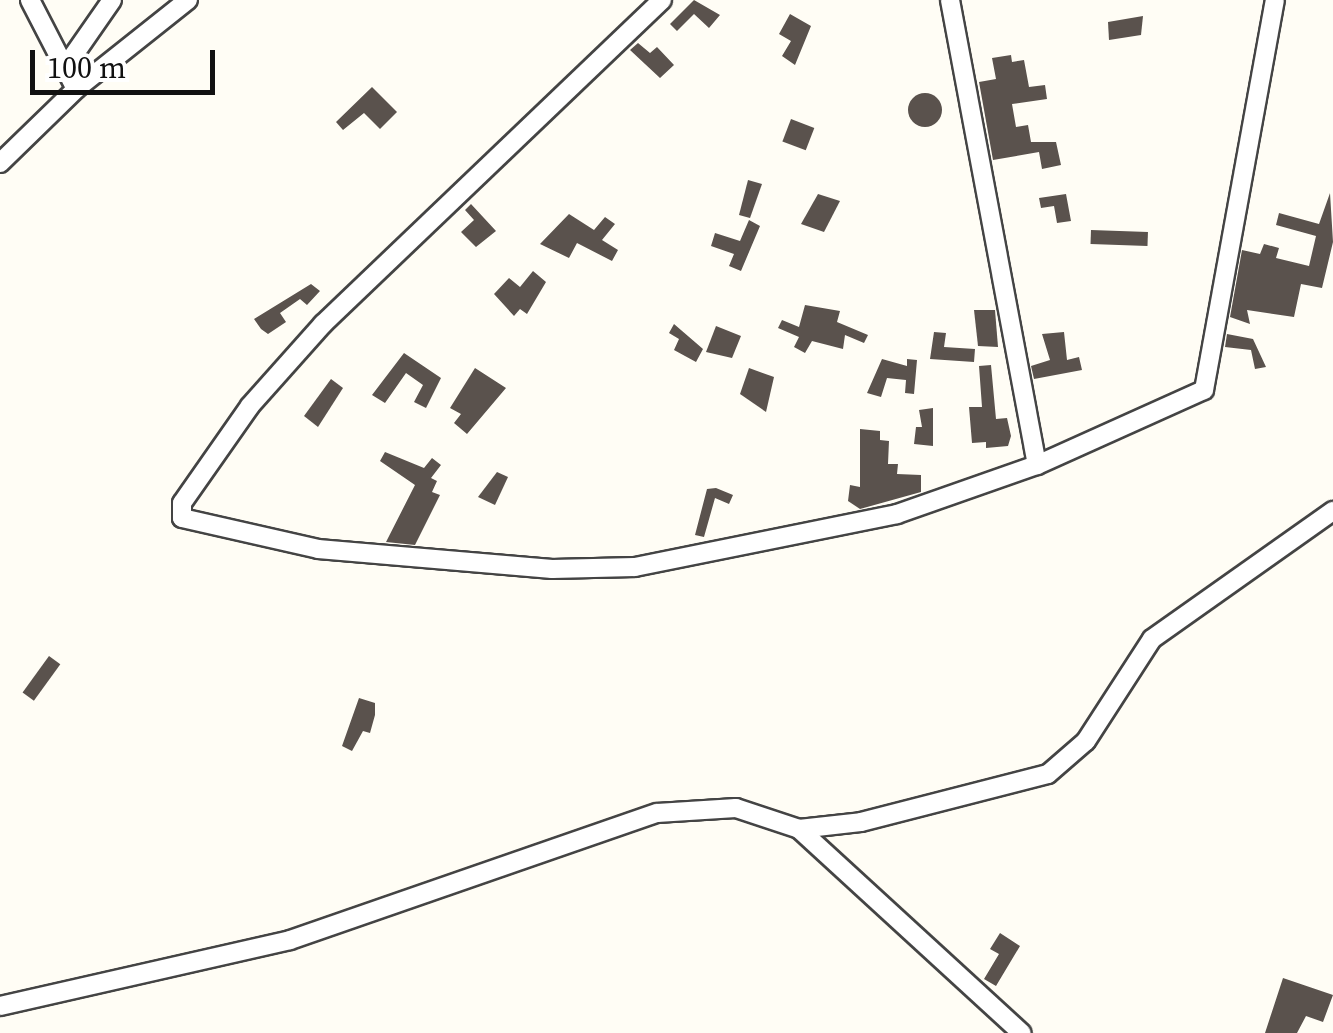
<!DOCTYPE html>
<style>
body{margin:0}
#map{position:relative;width:1333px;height:1033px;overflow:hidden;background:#fffdf5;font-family:"Source Serif 4",serif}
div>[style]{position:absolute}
.building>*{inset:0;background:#5a524d;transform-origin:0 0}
.round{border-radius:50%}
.roads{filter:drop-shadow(2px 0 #444) drop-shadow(-2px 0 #444) drop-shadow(0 2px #444) drop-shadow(0 -2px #444)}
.minor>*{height:18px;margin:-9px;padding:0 9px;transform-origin:9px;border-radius:9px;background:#fff}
span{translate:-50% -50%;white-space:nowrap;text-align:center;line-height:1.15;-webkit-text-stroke:10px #fff;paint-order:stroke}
.scale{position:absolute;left:30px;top:50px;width:185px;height:45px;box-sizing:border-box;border:5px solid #111;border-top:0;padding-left:12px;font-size:30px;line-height:35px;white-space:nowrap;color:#111;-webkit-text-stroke:8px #fff;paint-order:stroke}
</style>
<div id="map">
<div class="building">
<div style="clip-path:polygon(694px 0,720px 15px,709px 28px,694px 14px,677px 31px,670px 24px)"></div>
<div style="clip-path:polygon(790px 14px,811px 26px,795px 65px,782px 56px,791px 41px,779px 34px)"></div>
<div style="clip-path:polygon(1143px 16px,1141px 35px,1109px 40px,1108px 22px)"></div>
<div style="clip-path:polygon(638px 43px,650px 53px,657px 47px,674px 65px,660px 78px,630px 50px)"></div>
<div style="clip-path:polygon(1011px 55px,1012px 62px,1024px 60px,1029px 87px,1045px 85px,1047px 99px,1012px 104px,1016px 127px,1028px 125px,1031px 142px,1056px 142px,1061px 165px,1042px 169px,1039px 152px,993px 160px,979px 82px,996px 79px,992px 58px)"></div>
<div style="clip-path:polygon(372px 87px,397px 112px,380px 129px,364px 113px,343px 130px,336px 122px)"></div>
<div class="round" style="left:908px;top:93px;width:34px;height:34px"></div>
<div style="left:791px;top:119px;width:25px;height:24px;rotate:21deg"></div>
<div style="clip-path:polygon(748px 180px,762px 184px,750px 218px,739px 215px)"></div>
<div style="clip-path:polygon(1330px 193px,1333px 242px,1322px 288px,1301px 284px,1294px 317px,1247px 310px,1250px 324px,1230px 317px,1242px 250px,1260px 254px,1264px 244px,1279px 248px,1276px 258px,1309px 266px,1316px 236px,1276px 225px,1279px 213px,1319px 224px)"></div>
<div style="clip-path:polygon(818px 194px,840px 201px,824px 232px,801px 224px)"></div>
<div style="clip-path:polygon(1066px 194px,1071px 221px,1057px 223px,1054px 206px,1041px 208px,1039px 198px)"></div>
<div style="clip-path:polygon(471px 204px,496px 231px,476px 247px,461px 232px,474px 220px,465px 210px)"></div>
<div style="clip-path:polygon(569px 214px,594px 230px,605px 217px,615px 224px,602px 240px,618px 250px,612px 261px,577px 243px,569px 258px,540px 244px)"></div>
<div style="clip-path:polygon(749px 220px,760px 226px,741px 271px,729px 266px,734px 254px,711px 246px,715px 233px,740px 241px)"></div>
<div style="left:1091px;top:230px;width:57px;height:14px;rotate:2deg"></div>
<div style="clip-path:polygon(533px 271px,546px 282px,527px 314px,520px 309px,514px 316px,494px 294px,509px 278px,520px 287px)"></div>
<div style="clip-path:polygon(311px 284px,320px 291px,307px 305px,300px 299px,280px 313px,286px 322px,268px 334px,261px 329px,254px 319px)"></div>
<div style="clip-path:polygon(805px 305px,840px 311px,837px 322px,868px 335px,864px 343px,845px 335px,843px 349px,812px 341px,805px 353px,794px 347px,799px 337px,778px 328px,782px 320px,799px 327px)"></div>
<div style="clip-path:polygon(974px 310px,995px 310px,998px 347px,978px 346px)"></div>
<div style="clip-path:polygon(674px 324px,703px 349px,696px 362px,674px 350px,679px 339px,669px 333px)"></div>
<div style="clip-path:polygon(716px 326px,741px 336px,732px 358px,706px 352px)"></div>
<div style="clip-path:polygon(934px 332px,946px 333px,944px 347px,975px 349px,974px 362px,930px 359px)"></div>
<div style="clip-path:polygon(1064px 332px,1067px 360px,1079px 357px,1082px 370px,1034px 379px,1031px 366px,1050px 360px,1042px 334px)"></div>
<div style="clip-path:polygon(1227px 334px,1253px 339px,1266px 367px,1255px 369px,1251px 350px,1225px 347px)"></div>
<div style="clip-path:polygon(404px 353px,441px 378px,426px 408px,414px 402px,423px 385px,406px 373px,385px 403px,372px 395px)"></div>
<div style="clip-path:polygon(882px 359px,907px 366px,907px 359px,917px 360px,914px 394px,905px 393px,906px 380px,887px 378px,881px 397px,867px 393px)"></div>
<div style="clip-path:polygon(991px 365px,996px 419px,1007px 418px,1011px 436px,1008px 446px,986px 448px,986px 442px,972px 443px,969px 407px,982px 407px,979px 366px)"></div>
<div style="clip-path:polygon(475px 368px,506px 388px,467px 434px,454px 423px,461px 414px,450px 408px)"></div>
<div style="clip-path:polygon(749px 368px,774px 377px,766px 412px,740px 394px)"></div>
<div style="clip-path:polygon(331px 379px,343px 388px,318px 427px,304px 416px)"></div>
<div style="clip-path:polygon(933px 408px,933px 446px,914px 444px,916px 427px,922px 427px,919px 410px)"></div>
<div style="clip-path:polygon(860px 429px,880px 431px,880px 440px,889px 441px,888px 464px,898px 464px,897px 474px,921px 475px,921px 492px,860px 509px,848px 501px,850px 485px,860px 487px)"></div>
<div style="clip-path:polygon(385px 452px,424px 468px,432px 458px,441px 465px,431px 478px,437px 481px,432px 492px,440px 495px,415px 545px,386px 542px,415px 485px,380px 461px)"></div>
<div style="clip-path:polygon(497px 472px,508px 477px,495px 505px,478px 497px)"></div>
<div style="clip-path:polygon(716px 488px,733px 495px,729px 504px,715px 498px,704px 537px,695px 535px,707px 489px)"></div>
<div style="left:49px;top:656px;width:14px;height:45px;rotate:36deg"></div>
<div style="clip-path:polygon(359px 698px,375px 703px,375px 715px,370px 733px,363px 731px,352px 751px,342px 746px)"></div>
<div style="clip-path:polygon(1000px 933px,1020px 946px,996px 986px,984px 979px,999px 954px,990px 949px)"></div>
<div style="clip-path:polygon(1283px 978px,1333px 995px,1323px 1022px,1306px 1016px,1297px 1033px,1265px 1033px)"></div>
</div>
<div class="roads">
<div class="minor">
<div style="left:30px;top:0;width:100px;rotate:62.7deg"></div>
<div style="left:662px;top:0;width:469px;rotate:136.3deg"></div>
<div style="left:323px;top:324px;width:110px;rotate:131.7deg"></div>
<div style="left:250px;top:406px;width:118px;rotate:125deg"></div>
<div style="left:182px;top:503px;width:15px;rotate:90deg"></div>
<div style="left:182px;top:518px;width:139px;rotate:12.8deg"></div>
<div style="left:318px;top:549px;width:235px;rotate:4.9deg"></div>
<div style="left:552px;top:569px;width:83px;rotate:-1.4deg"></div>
<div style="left:635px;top:567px;width:267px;rotate:-11.4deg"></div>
<div style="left:897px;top:514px;width:148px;rotate:-19.3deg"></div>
<div style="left:1037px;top:465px;width:473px;rotate:-100.6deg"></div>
<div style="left:64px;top:69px;width:84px;rotate:-55.2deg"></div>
<div style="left:0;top:163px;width:106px;rotate:-44.2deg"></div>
<div style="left:76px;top:89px;width:143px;rotate:-38.5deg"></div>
<div style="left:1037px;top:465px;width:183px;rotate:-24.2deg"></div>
<div style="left:1204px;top:390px;width:396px;rotate:-79.7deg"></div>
<div style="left:799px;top:829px;width:62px;rotate:-6.4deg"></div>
<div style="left:861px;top:822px;width:193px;rotate:-14.4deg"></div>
<div style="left:1048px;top:774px;width:50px;rotate:-41deg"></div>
<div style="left:1086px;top:741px;width:121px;rotate:-57.1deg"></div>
<div style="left:1152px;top:639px;width:222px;rotate:-35.3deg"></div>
<div style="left:0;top:1006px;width:297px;rotate:-12.8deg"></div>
<div style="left:290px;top:940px;width:388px;rotate:-19.1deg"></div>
<div style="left:657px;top:813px;width:79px;rotate:-3.6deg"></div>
<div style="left:736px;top:808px;width:66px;rotate:18.4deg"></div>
<div style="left:799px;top:829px;width:302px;rotate:42.5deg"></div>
</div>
</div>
<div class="scale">100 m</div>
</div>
